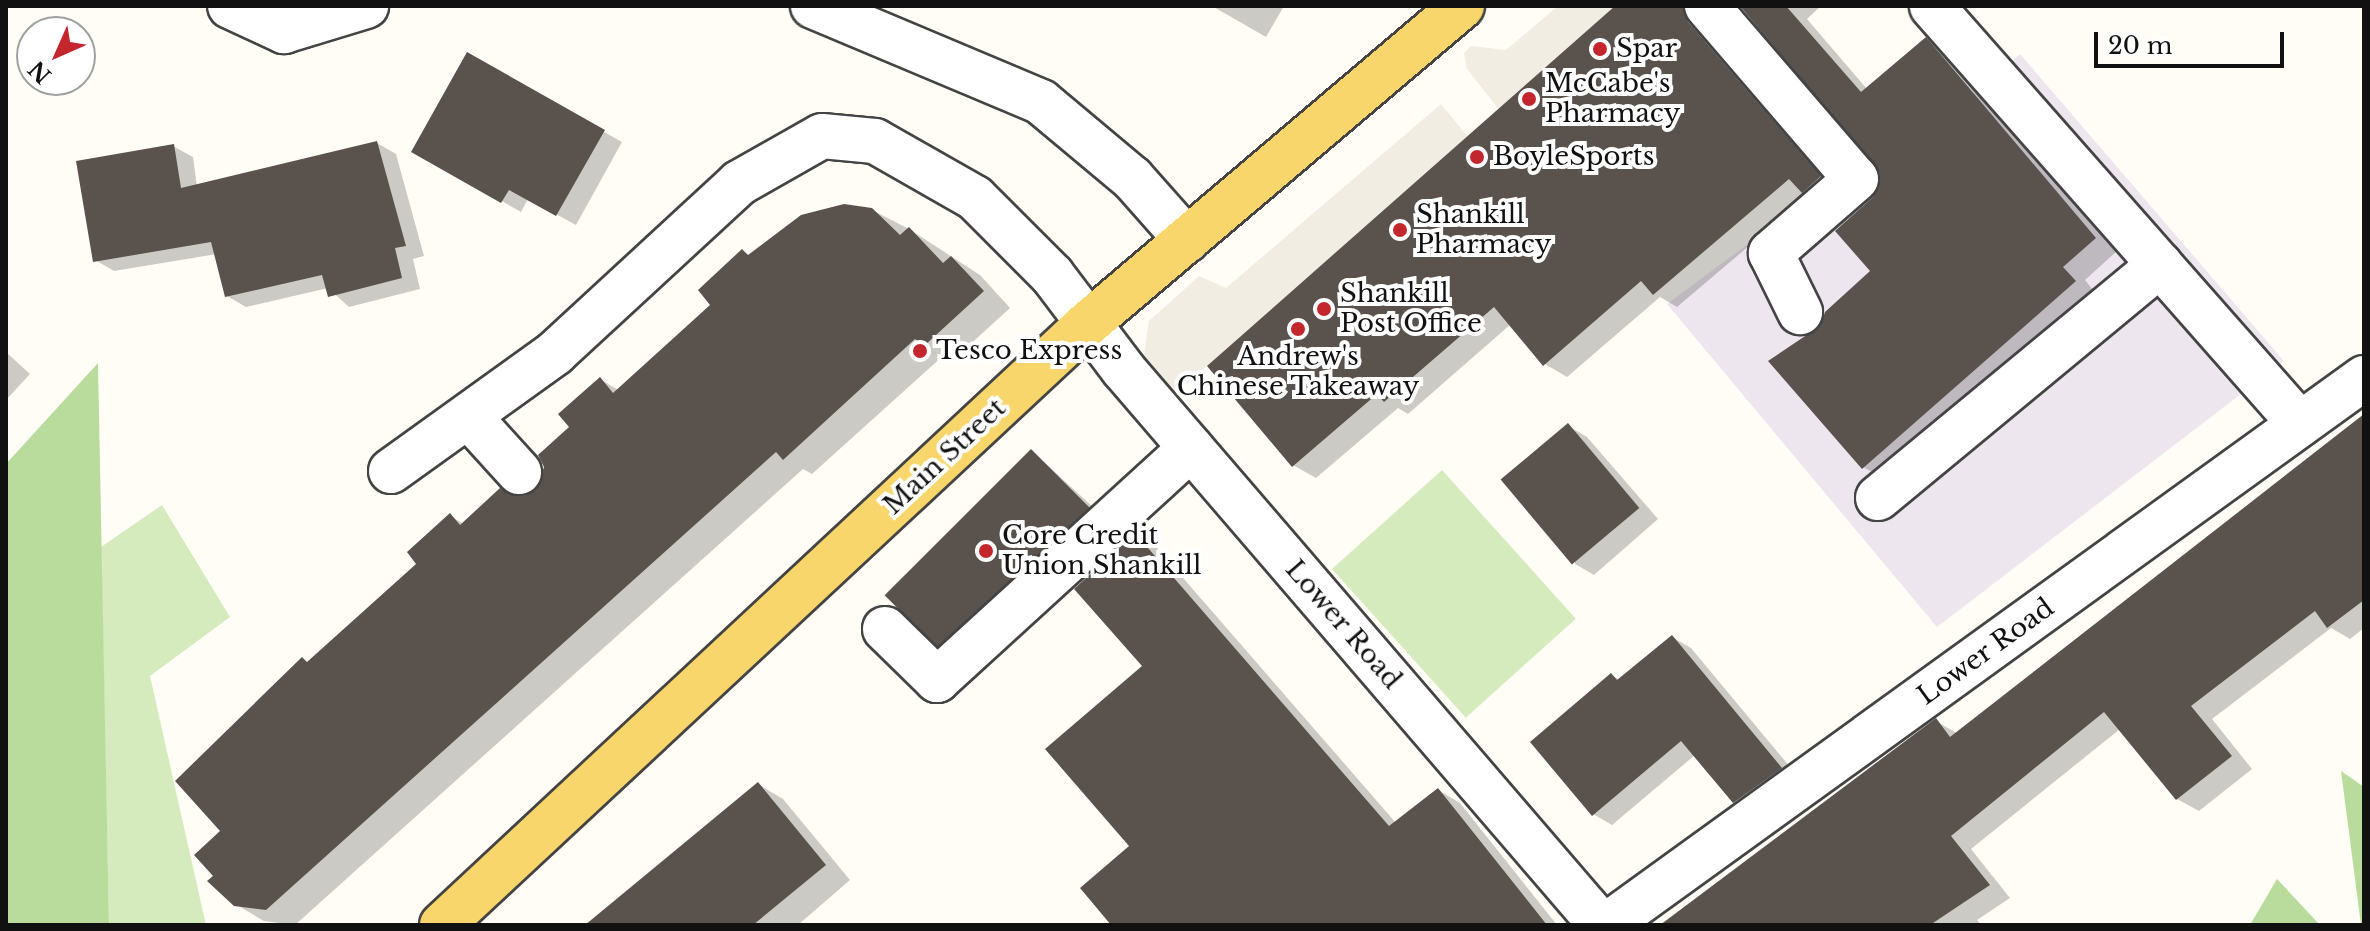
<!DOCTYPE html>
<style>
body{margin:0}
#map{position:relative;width:2370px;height:931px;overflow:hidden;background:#fffdf5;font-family:"Libre Baskerville",serif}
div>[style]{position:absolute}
.industrial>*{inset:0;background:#eee6ef}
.green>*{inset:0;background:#d5ebbd;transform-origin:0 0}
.forest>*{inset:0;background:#b9dc9c}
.plaza>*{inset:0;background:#f1ede2}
.shadow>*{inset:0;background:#0003}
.building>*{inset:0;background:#5a524d;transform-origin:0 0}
.roads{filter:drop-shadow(2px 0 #444) drop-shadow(-2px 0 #444) drop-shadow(0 2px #444) drop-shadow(0 -2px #444)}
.minor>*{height:44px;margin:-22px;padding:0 22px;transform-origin:22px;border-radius:22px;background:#fff}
.major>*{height:44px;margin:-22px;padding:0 22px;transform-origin:22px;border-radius:22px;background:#f9d66b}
.dots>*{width:22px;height:22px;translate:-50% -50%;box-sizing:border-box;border:4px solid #fff;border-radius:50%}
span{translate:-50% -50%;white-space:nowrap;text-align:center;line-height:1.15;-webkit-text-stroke:8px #fff;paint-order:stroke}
.poi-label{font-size:26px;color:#111}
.left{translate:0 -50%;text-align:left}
.street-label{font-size:26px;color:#111}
.frame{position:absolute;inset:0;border:8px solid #111;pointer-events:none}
.north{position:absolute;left:16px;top:16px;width:80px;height:80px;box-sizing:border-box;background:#fff;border:2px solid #a0a0a0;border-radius:50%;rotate:225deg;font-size:22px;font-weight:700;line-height:32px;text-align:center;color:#111}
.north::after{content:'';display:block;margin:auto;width:28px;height:36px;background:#c4262e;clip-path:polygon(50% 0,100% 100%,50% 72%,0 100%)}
.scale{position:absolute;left:2094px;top:32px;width:190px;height:36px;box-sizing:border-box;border:4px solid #111;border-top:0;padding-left:10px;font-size:24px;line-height:28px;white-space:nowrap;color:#111;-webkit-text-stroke:6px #fff;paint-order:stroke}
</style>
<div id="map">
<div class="industrial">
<div style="clip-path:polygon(2020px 54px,2284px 361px,1937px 627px,1667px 304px,1855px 165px,1873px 182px)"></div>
</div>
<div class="green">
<div style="left:1442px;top:470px;width:200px;height:148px;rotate:48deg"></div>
<div style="clip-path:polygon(162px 505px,230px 617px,150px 676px,206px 925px,109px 925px,101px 547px)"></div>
</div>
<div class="forest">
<div style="clip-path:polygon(98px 363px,109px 925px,6px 925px,6px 464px)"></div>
<div style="clip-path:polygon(2341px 771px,2364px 787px,2364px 925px,2361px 925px)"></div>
<div style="clip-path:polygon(2277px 879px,2320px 925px,2250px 925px)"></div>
</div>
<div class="plaza">
<div style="clip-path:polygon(1558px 6px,1617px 6px,1500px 111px,1467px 69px,1464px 53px,1471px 46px,1506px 50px)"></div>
<div style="clip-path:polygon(1441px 104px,1468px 137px,1165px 403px,1144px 355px,1149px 321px,1199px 276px,1226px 288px)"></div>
</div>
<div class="shadow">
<div style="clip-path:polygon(1212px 6px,1284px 6px,1266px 37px)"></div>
<div style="clip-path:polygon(1621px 6px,1711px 6px,1842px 190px,1809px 195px,1677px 307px,1660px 297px,1567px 377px,1545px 364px,1511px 324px,1408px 414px,1398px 408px,1316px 478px,1293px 465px)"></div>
<div style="clip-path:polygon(1742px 6px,1821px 6px,1807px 19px,1867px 89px,1926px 39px,1949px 52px,2117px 251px,2085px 280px,2097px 295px,1886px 480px,1863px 467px,1822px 328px,1873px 272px,1883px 173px)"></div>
<div style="clip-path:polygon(467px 55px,622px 142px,576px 225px,528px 199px,521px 212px,413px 151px)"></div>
<div style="clip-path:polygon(377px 143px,396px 154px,424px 256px,413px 259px,420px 289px,349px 307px,328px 288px,246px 307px,227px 296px,217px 254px,114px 271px,95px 260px,173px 146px,193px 157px,197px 186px)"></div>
<div style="clip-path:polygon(820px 210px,872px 210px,909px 229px,980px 275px,1010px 308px,953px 360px,944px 355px,812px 474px,803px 469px,295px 925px,264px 921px,235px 904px,216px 876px,223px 831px,308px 664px,419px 564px,450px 516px,464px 524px,538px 491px,600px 379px,618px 390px,713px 305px,742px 251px,750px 256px)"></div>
<div style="clip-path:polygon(6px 352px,30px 374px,6px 400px)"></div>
<div style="clip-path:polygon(2364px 418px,2364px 628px,2350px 639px,2331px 628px,2212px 719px,2252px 769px,2199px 811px,2177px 799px,2120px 729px,1971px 849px,2010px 898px,1977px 920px,1981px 925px,1665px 925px,1936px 721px,1958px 734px)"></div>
<div style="clip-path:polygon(1568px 426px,1587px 437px,1658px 519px,1594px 575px,1575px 564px)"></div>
<div style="clip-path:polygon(1032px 451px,1106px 519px,958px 655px,939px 644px)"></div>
<div style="clip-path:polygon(1135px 536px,1157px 548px,1396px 823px,1438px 790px,1460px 803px,1557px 925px,1114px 925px,1131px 846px,1144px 666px)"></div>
<div style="clip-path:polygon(1672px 637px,1691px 648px,1800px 779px,1753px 813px,1734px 802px,1695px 755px,1612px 825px,1593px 814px,1611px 675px,1620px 680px)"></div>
<div style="clip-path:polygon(758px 784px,783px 799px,850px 880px,798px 925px,594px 925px)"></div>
</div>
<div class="building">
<div style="clip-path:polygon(1615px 6px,1683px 6px,1688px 22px,1821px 176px,1802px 193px,1789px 179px,1653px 295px,1641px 281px,1543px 366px,1494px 307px,1384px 402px,1377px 394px,1292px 467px,1207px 366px)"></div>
<div style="clip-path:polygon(1740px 6px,1786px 6px,1861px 92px,1926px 37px,2096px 238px,2063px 267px,2076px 281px,1862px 469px,1768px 361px,1820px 326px,1825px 312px,1870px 271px,1835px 231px,1873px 197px,1880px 174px)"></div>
<div style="clip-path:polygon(467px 52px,605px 130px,556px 216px,509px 190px,501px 203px,411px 152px)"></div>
<div style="clip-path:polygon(377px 141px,406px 246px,395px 248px,402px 278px,328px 297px,322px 275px,225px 297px,211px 242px,93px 262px,76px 161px,174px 144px,181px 188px)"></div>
<div style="clip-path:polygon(844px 204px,872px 208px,900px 235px,909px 227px,943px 263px,951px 256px,984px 291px,924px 346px,915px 339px,783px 460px,776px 452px,266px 910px,234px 906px,207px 881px,213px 876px,194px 855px,220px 831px,175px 781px,302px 657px,307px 662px,416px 564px,407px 552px,450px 513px,460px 525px,500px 488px,524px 496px,536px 490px,544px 467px,538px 455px,569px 427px,558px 414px,600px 377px,613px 393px,710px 305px,698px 290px,742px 249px,748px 255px,801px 215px)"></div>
<div style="clip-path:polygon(2364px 414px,2364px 600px,2327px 628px,2315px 611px,2191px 706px,2232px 756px,2176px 800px,2104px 712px,1951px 836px,1990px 885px,1930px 925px,1660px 925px,1936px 718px,1950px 737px)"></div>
<div style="left:1568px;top:423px;width:111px;height:88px;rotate:50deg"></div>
<div style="left:1031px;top:449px;width:83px;height:207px;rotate:45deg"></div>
<div style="clip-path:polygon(1135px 533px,1389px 826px,1438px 788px,1547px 925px,1111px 925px,1080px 888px,1129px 846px,1045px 749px,1142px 666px,1074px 589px)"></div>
<div style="clip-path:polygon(1672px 635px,1782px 768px,1733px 803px,1681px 741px,1592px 816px,1530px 742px,1611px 673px,1617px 680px)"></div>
<div style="clip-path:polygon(758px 782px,826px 865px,753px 925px,585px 925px)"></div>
</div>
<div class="roads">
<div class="minor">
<div style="left:230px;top:6px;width:60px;rotate:24.8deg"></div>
<div style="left:284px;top:31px;width:86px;rotate:-17deg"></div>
<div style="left:813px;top:6px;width:247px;rotate:22.8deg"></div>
<div style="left:1041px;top:102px;width:119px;rotate:39.9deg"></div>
<div style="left:1132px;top:178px;width:83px;rotate:48.4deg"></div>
<div style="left:1707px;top:6px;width:228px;rotate:49.3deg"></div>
<div style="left:1856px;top:179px;width:113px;rotate:139deg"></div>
<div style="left:1771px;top:253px;width:66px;rotate:63.8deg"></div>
<div style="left:2160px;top:265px;width:212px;rotate:48.6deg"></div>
<div style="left:470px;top:418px;width:73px;rotate:47.8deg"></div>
<div style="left:391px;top:471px;width:202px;rotate:-35.7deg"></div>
<div style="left:555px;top:353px;width:251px;rotate:-42.7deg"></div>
<div style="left:739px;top:183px;width:95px;rotate:-29.5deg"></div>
<div style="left:822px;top:136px;width:53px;rotate:5.4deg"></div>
<div style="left:875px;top:141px;width:115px;rotate:29.7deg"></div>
<div style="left:975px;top:198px;width:109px;rotate:45deg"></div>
<div style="left:1052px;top:275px;width:118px;rotate:52.9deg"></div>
<div style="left:1123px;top:369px;width:733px;rotate:49.31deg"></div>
<div style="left:1878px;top:498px;width:366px;rotate:-39.6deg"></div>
<div style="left:2160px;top:265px;width:345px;rotate:-131.4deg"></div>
<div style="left:885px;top:629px;width:73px;rotate:44.4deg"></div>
<div style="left:937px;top:680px;width:344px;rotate:-42.4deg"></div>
<div style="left:1607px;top:925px;width:934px;rotate:-35.85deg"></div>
</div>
<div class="major">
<div style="left:442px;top:925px;width:880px;rotate:-42.97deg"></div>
<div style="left:1086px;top:325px;width:493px;rotate:-40.3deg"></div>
</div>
</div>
<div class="dots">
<div style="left:1600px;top:49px;background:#c4262e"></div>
<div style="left:1529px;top:99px;background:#c4262e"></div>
<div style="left:1477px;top:157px;background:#c4262e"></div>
<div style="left:1400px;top:230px;background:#c4262e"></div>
<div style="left:1324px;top:309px;background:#c4262e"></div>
<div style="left:1298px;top:329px;background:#c4262e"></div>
<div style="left:920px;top:351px;background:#c4262e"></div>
<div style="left:986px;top:551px;background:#c4262e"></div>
</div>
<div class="poi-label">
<span class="left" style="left:1616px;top:49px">Spar</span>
<span class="left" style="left:1545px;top:99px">McCabe's<br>Pharmacy</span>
<span class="left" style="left:1493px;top:157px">BoyleSports</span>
<span class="left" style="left:1416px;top:230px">Shankill<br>Pharmacy</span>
<span class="left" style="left:1340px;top:309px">Shankill<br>Post Office</span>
<span class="left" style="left:936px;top:351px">Tesco Express</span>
<span style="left:1298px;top:372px">Andrew's<br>Chinese Takeaway</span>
<span class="left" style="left:1002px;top:551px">Core Credit<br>Union Shankill</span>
</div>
<div class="street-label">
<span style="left:945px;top:457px;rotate:-43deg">Main Street</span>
<span style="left:1343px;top:625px;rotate:49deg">Lower Road</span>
<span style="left:1986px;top:652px;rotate:-36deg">Lower Road</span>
</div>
<div class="frame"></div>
<div class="north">N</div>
<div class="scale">20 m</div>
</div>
